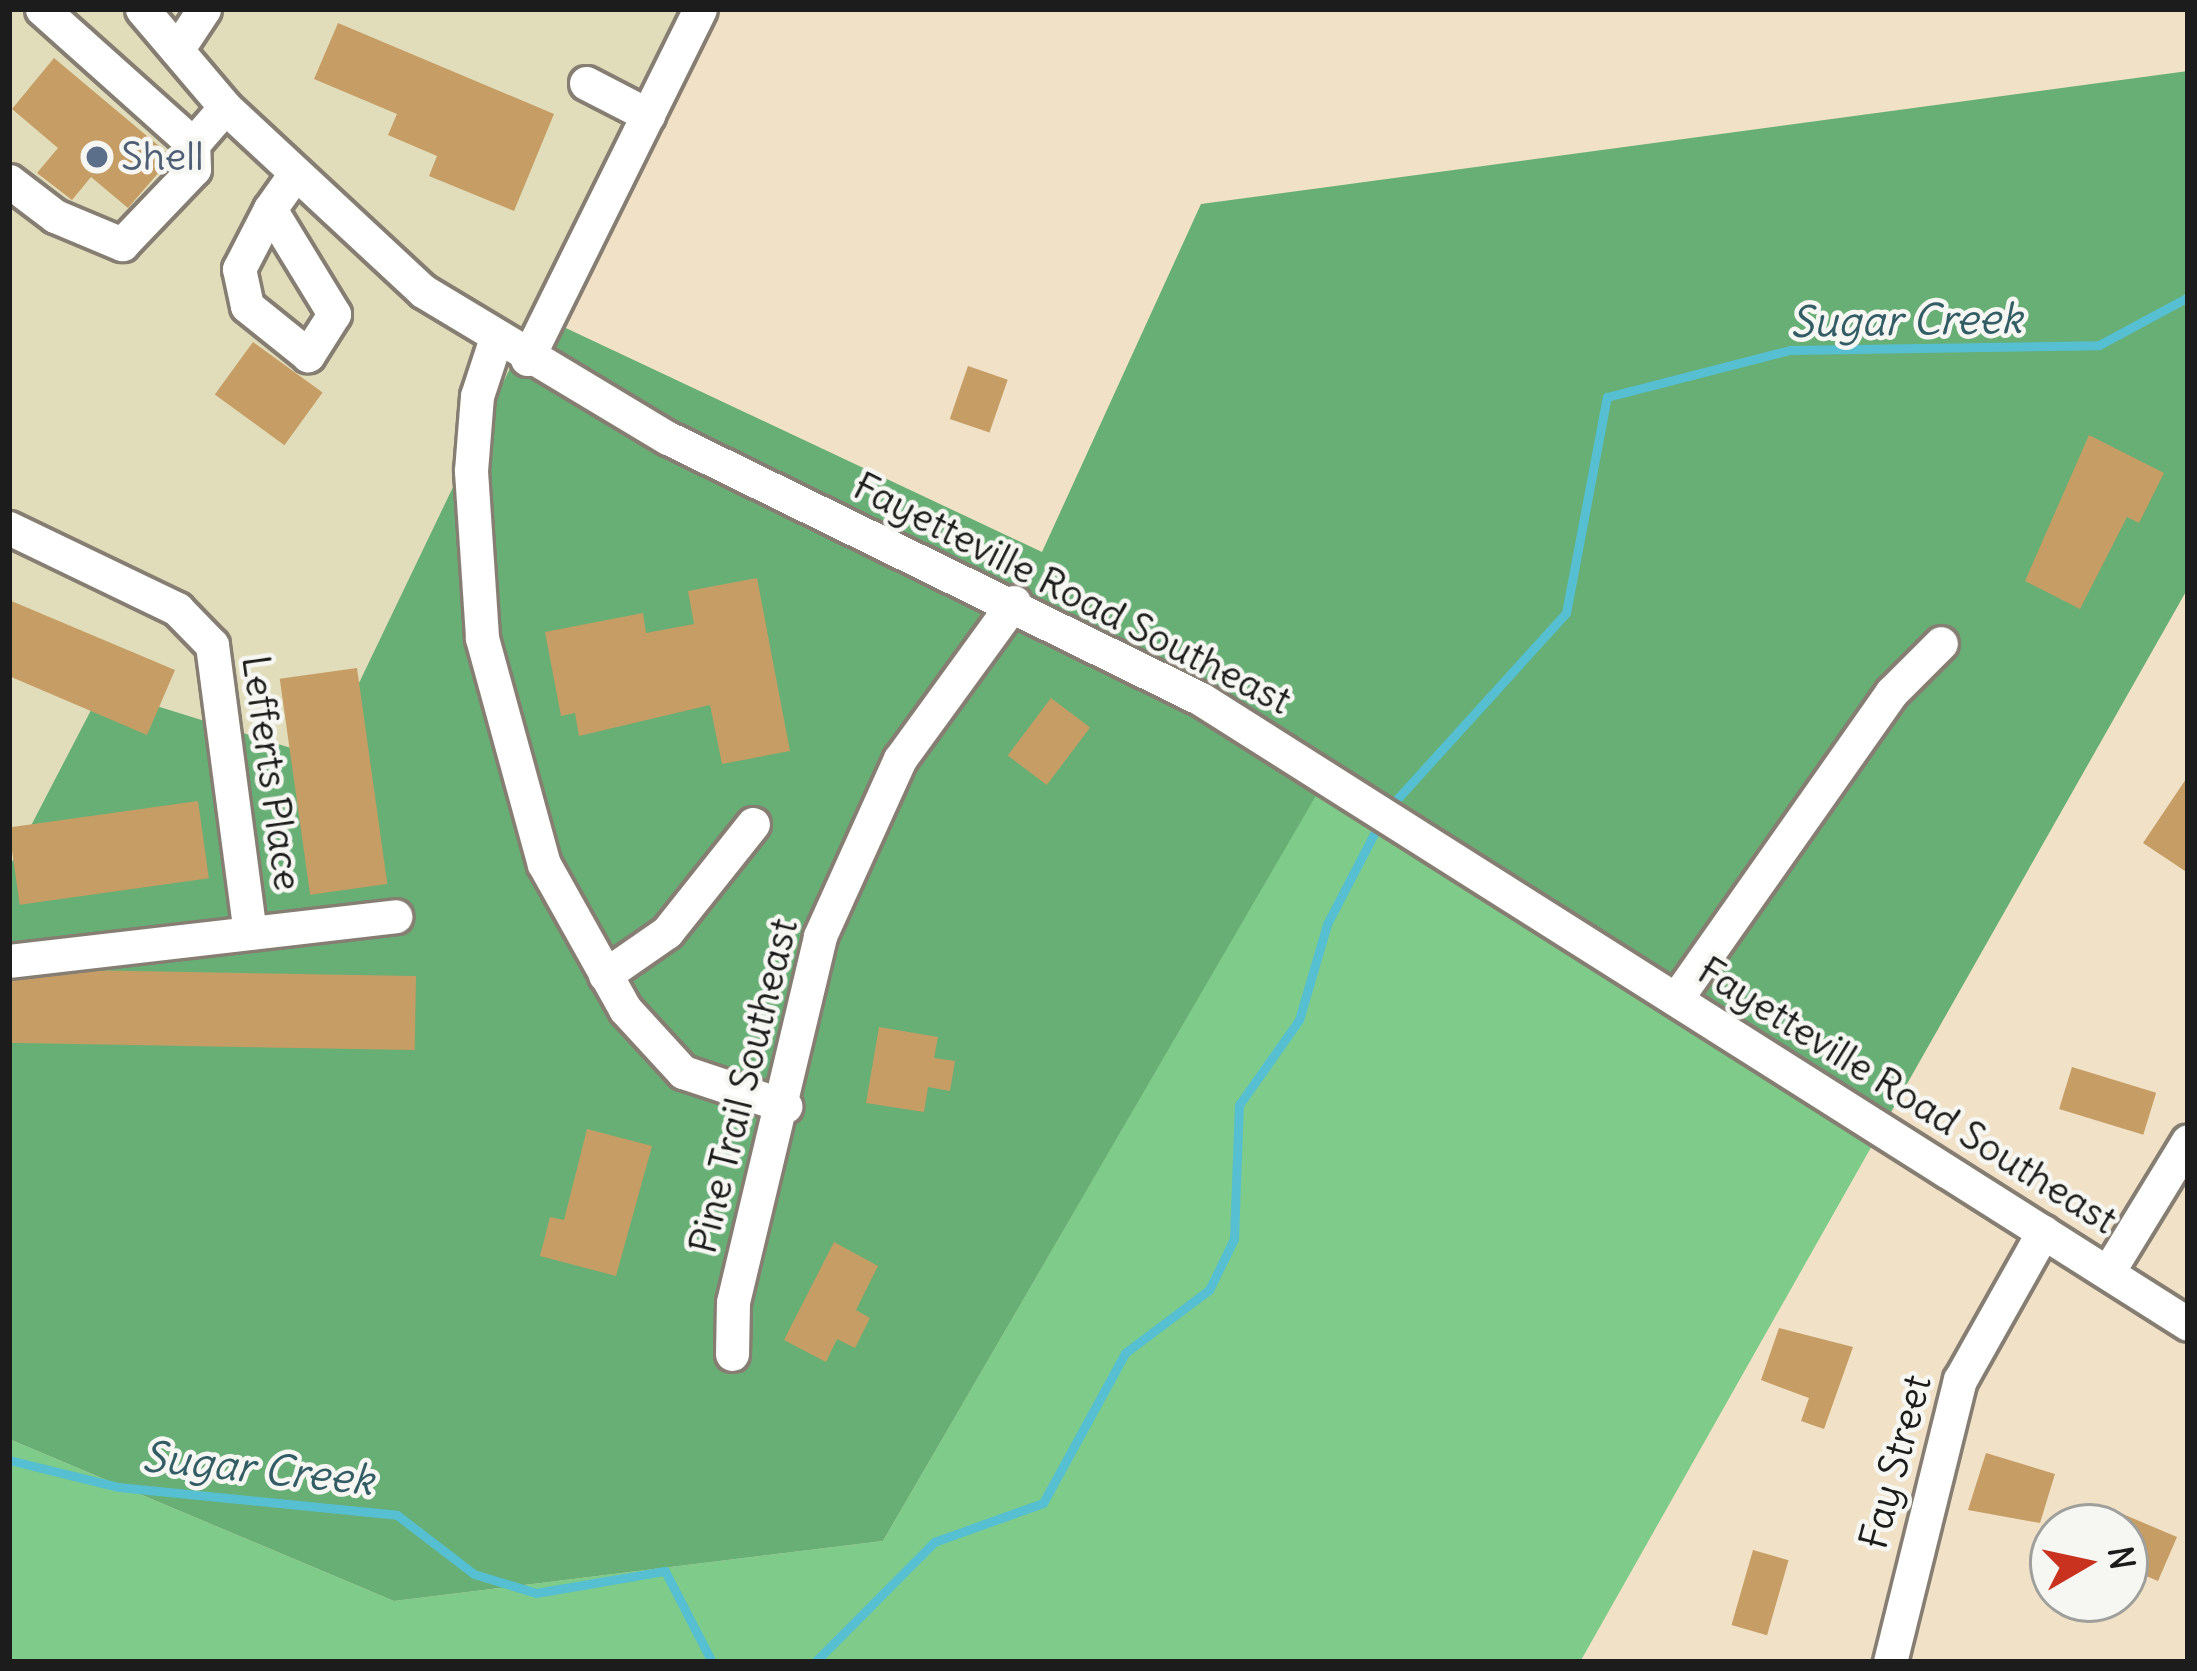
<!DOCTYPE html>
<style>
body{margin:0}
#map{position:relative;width:2197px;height:1671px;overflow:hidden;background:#f1e1c7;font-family:Delius,sans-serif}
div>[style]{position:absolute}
.built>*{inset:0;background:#e1dcba}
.green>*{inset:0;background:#7fcb89}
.forest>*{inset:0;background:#67af75}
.stream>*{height:9px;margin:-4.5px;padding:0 4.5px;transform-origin:4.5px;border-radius:4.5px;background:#56bfd2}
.building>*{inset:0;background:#c69d65;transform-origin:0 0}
.roads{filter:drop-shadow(3px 0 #867e72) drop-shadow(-3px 0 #867e72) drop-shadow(0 3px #867e72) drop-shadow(0 -3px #867e72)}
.minor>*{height:33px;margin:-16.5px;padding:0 16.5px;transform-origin:16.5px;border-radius:16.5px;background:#fff}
.dots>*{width:33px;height:33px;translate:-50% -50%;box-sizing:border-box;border:6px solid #f6f6f2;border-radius:50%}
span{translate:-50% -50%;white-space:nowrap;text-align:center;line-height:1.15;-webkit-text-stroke:9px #f6f6f2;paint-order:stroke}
.service-label{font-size:39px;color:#4e5e75}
.left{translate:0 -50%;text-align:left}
.street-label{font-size:39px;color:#1c1c1c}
.water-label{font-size:42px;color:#335d65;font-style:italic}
.frame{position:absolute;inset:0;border:12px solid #1c1c1c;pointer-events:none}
.north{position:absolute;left:2029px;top:1503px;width:120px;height:120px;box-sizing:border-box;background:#f6f6f2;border:3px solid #9f9f9c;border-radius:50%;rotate:81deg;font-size:33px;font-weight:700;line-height:48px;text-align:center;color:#1c1c1c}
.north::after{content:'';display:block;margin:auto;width:42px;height:54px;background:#c8321e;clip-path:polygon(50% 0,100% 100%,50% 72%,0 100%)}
</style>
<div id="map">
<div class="built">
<div style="clip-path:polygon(9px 9px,682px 9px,323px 758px,9px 868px)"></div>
</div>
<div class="green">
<div style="clip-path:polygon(1336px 760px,1882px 1128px,1580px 1662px,9px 1662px,9px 1439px,394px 1601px,883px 1541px)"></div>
</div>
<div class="forest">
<div style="clip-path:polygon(2188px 71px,2188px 588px,1882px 1128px,1336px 761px,883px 1541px,394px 1601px,9px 1439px,9px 868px,102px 689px,323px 758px,536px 314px,1042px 552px,1201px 204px)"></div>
</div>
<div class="stream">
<div style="left:1389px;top:808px;width:263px;rotate:-47.8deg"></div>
<div style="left:1566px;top:613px;width:220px;rotate:-79.3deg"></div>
<div style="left:1607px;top:397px;width:189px;rotate:-14.4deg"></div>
<div style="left:1790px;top:350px;width:309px;rotate:-0.9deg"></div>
<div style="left:2099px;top:345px;width:101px;rotate:-28.3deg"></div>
<div style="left:9px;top:1460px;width:112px;rotate:13.9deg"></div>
<div style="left:118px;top:1487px;width:280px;rotate:5.7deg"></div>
<div style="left:397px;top:1515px;width:97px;rotate:37.5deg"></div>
<div style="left:474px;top:1574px;width:65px;rotate:17deg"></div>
<div style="left:536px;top:1593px;width:131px;rotate:-9.7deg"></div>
<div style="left:665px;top:1571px;width:102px;rotate:62.7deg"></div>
<div style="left:815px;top:1662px;width:169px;rotate:-45.2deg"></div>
<div style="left:934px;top:1542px;width:116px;rotate:-19.7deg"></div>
<div style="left:1043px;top:1503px;width:171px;rotate:-61.3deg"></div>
<div style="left:1125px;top:1353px;width:105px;rotate:-36.9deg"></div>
<div style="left:1209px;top:1290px;width:57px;rotate:-63.9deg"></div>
<div style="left:1234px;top:1239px;width:134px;rotate:-87.9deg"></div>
<div style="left:1239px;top:1105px;width:104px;rotate:-54.8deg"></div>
<div style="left:1299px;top:1020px;width:100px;rotate:-73.7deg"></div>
<div style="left:1327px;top:924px;width:115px;rotate:-62.5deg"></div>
</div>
<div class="building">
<div style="clip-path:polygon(338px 23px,554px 114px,514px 211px,429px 176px,437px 156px,388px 135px,397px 114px,314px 79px)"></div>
<div style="clip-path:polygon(54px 58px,172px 157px,128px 208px,91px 177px,72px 200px,37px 173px,58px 148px,12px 109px)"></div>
<div style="left:253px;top:342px;width:86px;height:65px;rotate:36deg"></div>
<div style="left:968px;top:366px;width:42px;height:56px;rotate:19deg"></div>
<div style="clip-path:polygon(2089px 435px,2164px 473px,2139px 523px,2127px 517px,2080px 609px,2025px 581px)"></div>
<div style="clip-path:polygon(757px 578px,790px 751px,722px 764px,710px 705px,579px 736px,575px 713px,561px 716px,545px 632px,643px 613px,646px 633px,694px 624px,688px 591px)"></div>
<div style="clip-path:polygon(9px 600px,175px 670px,147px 735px,9px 676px)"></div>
<div style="left:357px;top:668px;width:218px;height:78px;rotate:82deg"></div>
<div style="left:1051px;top:698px;width:49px;height:72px;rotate:37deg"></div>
<div style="clip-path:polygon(2188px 776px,2188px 873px,2143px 843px)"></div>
<div style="left:198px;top:801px;width:78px;height:191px;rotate:82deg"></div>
<div style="left:416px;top:976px;width:74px;height:410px;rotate:91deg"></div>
<div style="clip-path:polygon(879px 1027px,938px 1037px,934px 1058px,955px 1061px,950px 1091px,928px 1087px,924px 1112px,866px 1103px)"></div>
<div style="left:2072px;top:1067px;width:88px;height:44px;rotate:17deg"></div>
<div style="clip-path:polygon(587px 1129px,652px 1146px,616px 1276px,540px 1256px,550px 1217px,564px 1220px)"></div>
<div style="clip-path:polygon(834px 1242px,878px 1266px,856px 1310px,870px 1318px,855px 1348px,837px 1339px,826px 1362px,784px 1340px)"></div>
<div style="clip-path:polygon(1779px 1328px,1853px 1347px,1824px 1429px,1801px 1421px,1809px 1398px,1761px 1380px)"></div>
<div style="clip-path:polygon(1986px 1453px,2055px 1474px,2040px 1523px,1968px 1510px)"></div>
<div style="clip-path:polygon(2125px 1515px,2177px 1537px,2158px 1581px,2125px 1567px)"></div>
<div style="left:1753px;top:1550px;width:37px;height:78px;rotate:16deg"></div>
</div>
<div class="roads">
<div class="minor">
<div style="left:42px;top:9px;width:203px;rotate:41.8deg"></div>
<div style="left:142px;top:9px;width:128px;rotate:49.7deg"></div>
<div style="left:225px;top:107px;width:270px;rotate:42.9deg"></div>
<div style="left:423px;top:291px;width:286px;rotate:31deg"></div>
<div style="left:668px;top:438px;width:593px;rotate:26.09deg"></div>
<div style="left:1201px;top:699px;width:1168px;rotate:32.34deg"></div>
<div style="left:177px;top:50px;width:49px;rotate:-56.6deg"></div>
<div style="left:586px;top:83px;width:70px;rotate:27.3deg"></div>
<div style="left:9px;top:181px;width:58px;rotate:37.3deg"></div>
<div style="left:55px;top:216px;width:73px;rotate:22.7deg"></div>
<div style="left:122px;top:244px;width:104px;rotate:-46.2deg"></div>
<div style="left:194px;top:169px;width:25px;rotate:-92deg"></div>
<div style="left:193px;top:144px;width:49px;rotate:-49.1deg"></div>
<div style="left:270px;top:209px;width:123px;rotate:58.6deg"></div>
<div style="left:334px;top:314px;width:49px;rotate:122.4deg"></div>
<div style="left:308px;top:355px;width:78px;rotate:-141.2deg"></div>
<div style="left:247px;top:306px;width:38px;rotate:-102deg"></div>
<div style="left:239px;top:269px;width:68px;rotate:-62.7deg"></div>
<div style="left:270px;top:209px;width:42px;rotate:-54.8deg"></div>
<div style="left:496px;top:338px;width:61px;rotate:108.1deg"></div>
<div style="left:477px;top:396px;width:75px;rotate:94.6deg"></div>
<div style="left:471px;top:471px;width:167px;rotate:86.2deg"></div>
<div style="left:482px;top:638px;width:234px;rotate:74.7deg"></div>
<div style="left:544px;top:864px;width:166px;rotate:60.8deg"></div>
<div style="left:625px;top:1009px;width:86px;rotate:47.4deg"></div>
<div style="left:683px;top:1072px;width:108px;rotate:18.4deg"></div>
<div style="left:527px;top:359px;width:390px;rotate:-63.7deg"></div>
<div style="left:9px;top:528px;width:187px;rotate:25.7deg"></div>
<div style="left:177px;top:609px;width:50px;rotate:45.8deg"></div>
<div style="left:212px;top:645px;width:290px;rotate:82.5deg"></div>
<div style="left:9px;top:961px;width:389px;rotate:-6.6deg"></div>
<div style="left:605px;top:975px;width:75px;rotate:-34.7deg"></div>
<div style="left:667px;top:932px;width:138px;rotate:-51.5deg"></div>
<div style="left:1676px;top:999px;width:375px;rotate:-54.9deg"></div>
<div style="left:1892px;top:692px;width:69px;rotate:-45deg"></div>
<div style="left:2108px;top:1272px;width:153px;rotate:-58.6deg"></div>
<div style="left:732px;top:1354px;width:52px;rotate:-88.9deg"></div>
<div style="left:733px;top:1302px;width:376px;rotate:-76.6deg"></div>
<div style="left:820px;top:936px;width:194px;rotate:-65.7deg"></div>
<div style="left:900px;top:759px;width:194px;rotate:-54deg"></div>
<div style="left:1890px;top:1662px;width:291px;rotate:-76.1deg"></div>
<div style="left:1960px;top:1380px;width:170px;rotate:-60.7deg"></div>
</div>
</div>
<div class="dots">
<div style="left:97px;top:157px;background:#5c6f8a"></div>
</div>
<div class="service-label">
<span class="left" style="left:121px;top:157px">Shell</span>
</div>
<div class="street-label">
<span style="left:1072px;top:594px;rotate:27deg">Fayetteville Road Southeast</span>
<span style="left:271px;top:773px;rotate:82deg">Lefferts Place</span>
<span style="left:744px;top:1086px;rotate:-76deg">Pine Trail Southeast</span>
<span style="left:1907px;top:1096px;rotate:32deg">Fayetteville Road Southeast</span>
<span style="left:1896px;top:1462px;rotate:-75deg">Fay Street</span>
</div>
<div class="water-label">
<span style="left:1906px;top:320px;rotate:-1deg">Sugar Creek</span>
<span style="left:258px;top:1468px;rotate:6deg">Sugar Creek</span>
</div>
<div class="frame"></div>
<div class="north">N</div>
</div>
